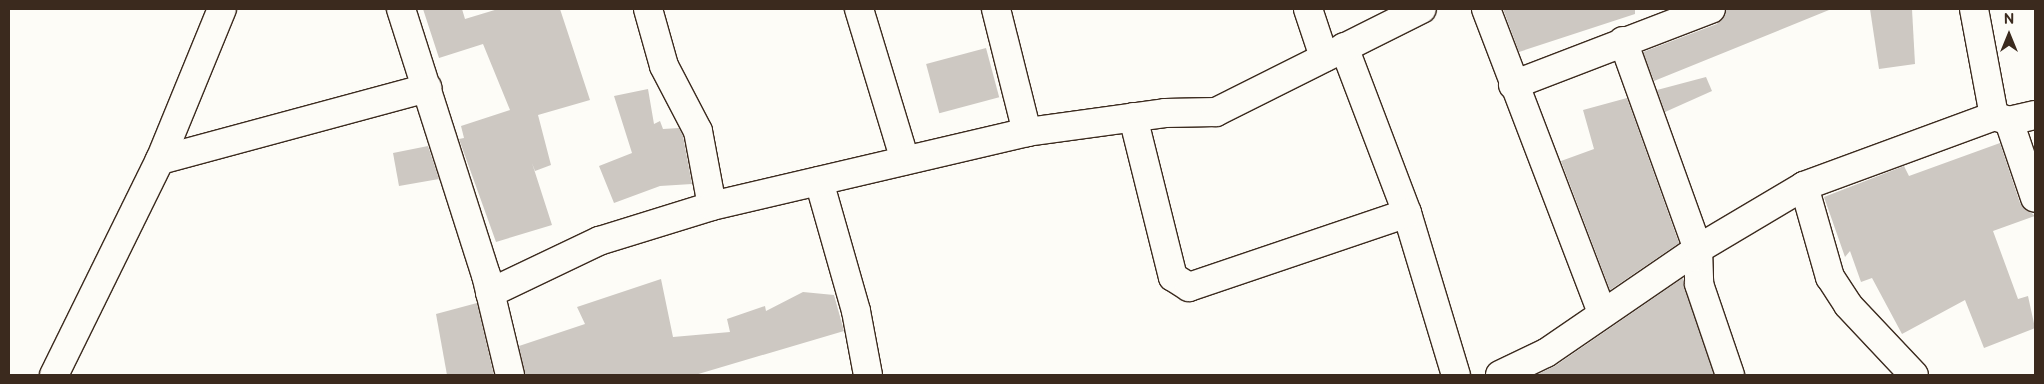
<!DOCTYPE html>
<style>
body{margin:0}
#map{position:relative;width:2044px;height:384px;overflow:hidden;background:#fdfcf7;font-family:"Balsamiq Sans",sans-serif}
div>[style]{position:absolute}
.building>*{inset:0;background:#cdc8c2;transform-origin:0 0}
.roads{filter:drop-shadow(1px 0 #3b2a1e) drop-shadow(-1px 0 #3b2a1e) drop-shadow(0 1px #3b2a1e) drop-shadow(0 -1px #3b2a1e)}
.minor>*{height:28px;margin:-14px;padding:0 14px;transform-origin:14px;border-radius:14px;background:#fdfcf7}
span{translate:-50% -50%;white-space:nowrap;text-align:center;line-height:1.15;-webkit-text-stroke:4.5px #fdfcf7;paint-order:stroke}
.frame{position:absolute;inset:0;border:10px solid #3b2a1e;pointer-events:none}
.north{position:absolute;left:1984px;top:10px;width:50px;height:50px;-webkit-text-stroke:4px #fdfcf7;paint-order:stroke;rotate:0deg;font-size:14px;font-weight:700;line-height:20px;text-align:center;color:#3b2a1e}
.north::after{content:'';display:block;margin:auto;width:18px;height:22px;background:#3b2a1e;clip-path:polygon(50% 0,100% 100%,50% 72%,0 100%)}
</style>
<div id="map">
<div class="building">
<div style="clip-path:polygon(423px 9px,462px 9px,465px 19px,498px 9px,560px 9px,590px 100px,538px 115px,551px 165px,535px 171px,532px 163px,552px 225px,496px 242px,459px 139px,464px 138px,461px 126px,510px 110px,483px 44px,439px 58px)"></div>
<div style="clip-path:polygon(1503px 9px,1635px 9px,1635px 14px,1519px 52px)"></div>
<div style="clip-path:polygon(1726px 9px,1829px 9px,1829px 10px,1654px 81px,1643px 52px,1717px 24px)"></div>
<div style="clip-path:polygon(1870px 9px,1912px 9px,1915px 64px,1879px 69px)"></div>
<div style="left:986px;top:48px;width:51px;height:62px;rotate:75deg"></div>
<div style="clip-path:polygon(1706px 77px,1712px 91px,1665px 112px,1657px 90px)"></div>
<div style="clip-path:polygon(648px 89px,654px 124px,660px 121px,663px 129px,679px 128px,683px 136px,692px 184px,660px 186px,614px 203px,599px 166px,632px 153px,614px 96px)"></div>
<div style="clip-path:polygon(1627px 98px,1679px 243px,1610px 290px,1561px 161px,1594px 149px,1583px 110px)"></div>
<div style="clip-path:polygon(2000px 143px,2020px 203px,2035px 216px,1993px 231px,2018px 299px,2028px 296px,2035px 328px,1984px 348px,1965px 300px,1902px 334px,1872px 278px,1861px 282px,1850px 251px,1845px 257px,1824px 197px,1904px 166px,1909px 176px)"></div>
<div style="clip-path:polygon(428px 146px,439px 179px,399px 186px,393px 153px)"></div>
<div style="clip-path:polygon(1683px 278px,1714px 375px,1536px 375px,1555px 366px)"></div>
<div style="clip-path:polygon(661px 279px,673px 337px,730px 332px,727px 319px,765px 306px,766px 311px,803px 292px,834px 295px,844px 331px,695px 375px,525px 375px,519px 346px,585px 324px,577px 307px)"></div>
<div style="clip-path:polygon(477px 303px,494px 375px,447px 375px,436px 314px)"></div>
</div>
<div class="roads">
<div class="minor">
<div style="left:401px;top:9px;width:279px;rotate:72.3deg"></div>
<div style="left:486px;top:275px;width:103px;rotate:76.5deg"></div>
<div style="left:648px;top:9px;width:59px;rotate:74.3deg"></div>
<div style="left:664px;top:66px;width:73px;rotate:62.4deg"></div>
<div style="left:698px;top:131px;width:76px;rotate:79.4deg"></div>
<div style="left:859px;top:9px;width:158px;rotate:73.1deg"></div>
<div style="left:996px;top:9px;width:127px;rotate:75.9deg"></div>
<div style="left:1308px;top:9px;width:51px;rotate:71.6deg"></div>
<div style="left:1486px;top:9px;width:325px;rotate:69.1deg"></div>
<div style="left:1974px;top:9px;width:109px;rotate:79.4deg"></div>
<div style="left:1623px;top:41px;width:221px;rotate:70.2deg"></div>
<div style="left:1698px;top:249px;width:35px;rotate:88deg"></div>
<div style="left:1699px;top:284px;width:96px;rotate:71.2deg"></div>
<div style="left:1344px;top:47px;width:178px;rotate:69.2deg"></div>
<div style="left:1407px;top:213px;width:169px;rotate:73.2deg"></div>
<div style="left:1513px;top:85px;width:212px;rotate:-21deg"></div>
<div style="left:1133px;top:117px;width:165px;rotate:76deg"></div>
<div style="left:1173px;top:277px;width:19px;rotate:32deg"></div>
<div style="left:1189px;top:287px;width:230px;rotate:-18.7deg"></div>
<div style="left:2009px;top:121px;width:81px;rotate:71.3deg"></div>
<div style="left:160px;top:160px;width:277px;rotate:-15.1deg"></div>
<div style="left:819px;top:181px;width:135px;rotate:74.1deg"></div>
<div style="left:856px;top:311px;width:65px;rotate:79.4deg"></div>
<div style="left:1804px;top:186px;width:95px;rotate:74.1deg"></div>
<div style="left:1830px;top:277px;width:33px;rotate:57deg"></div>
<div style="left:1848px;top:305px;width:96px;rotate:46.7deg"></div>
<div style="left:490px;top:293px;width:121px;rotate:-25.5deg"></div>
<div style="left:599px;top:241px;width:118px;rotate:-17.2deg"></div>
<div style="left:712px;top:206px;width:324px;rotate:-13.2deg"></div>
<div style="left:1027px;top:132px;width:139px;rotate:-7.8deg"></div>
<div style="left:1165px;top:113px;width:51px;rotate:-1.1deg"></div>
<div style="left:1216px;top:112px;width:230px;rotate:-26.6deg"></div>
<div style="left:54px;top:375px;width:240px;rotate:-63.8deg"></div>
<div style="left:160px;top:160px;width:163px;rotate:-67.7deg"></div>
<div style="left:1500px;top:375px;width:51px;rotate:-25.6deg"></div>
<div style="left:1546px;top:353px;width:184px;rotate:-34.4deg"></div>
<div style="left:1698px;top:249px;width:123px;rotate:-30.7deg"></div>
<div style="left:1804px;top:186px;width:202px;rotate:-20.2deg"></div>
<div style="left:1994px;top:116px;width:16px;rotate:18deg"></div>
<div style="left:2009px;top:121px;width:27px;rotate:-13deg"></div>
</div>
</div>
<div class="frame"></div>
<div class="north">N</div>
</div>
